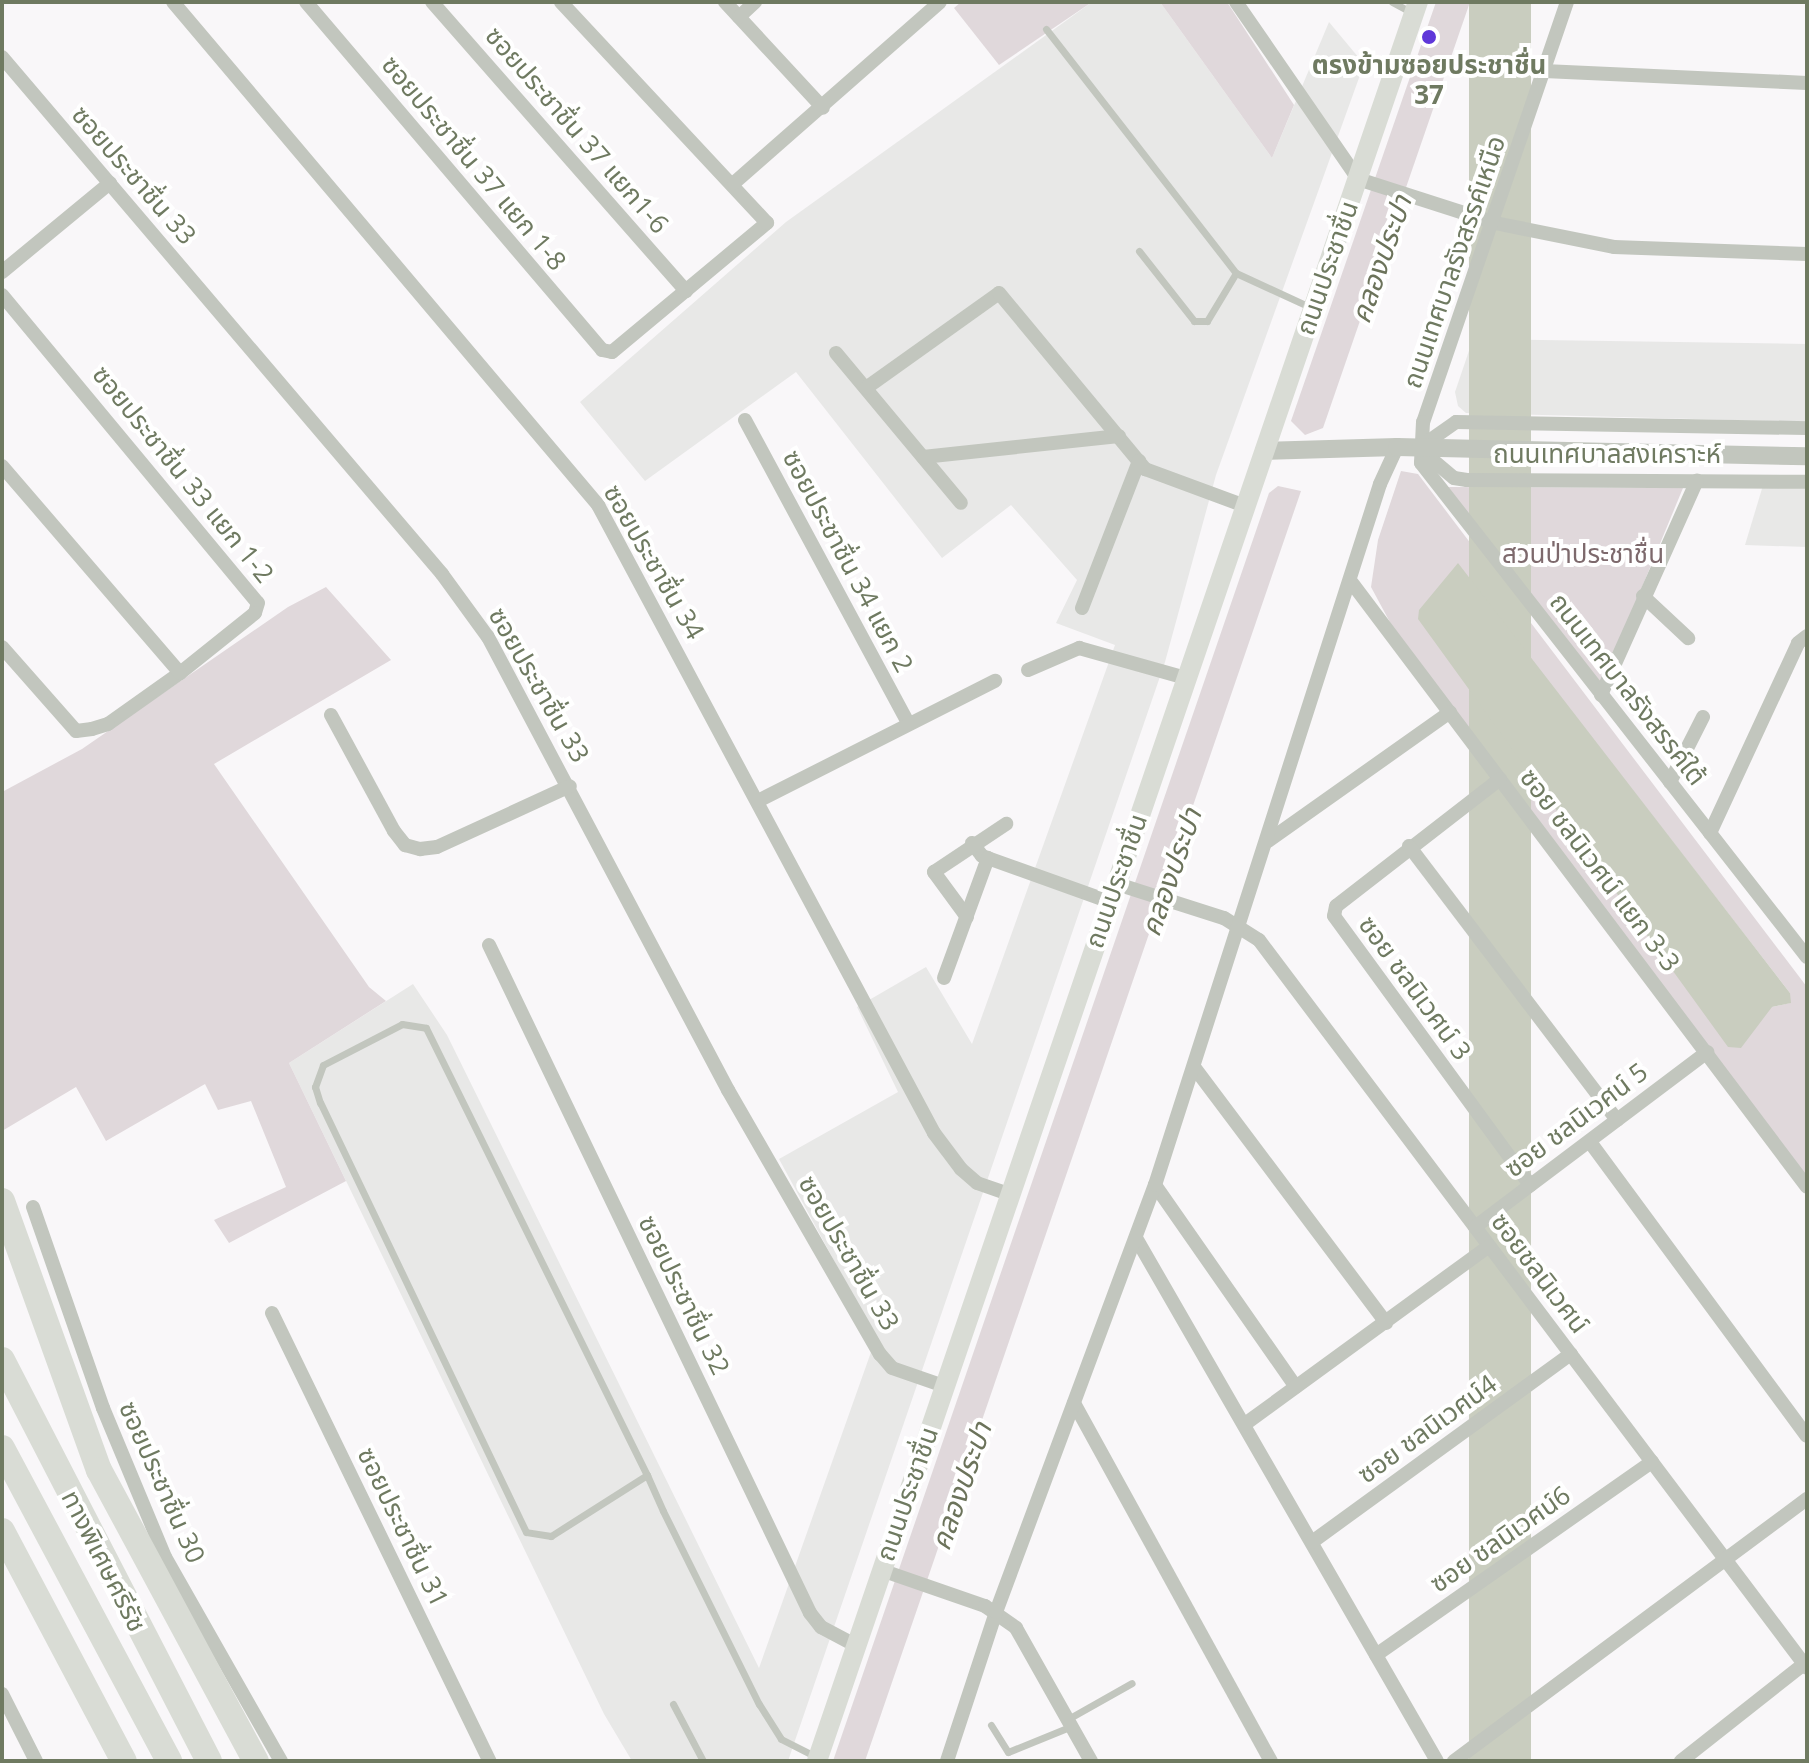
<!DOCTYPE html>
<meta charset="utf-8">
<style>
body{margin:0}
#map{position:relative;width:1809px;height:1763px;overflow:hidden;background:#f9f7f9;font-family:"Open Sans","Noto Sans Thai",sans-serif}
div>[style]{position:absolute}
.built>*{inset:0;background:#e8e8e7}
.green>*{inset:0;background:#e0d8db}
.water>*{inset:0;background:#c9cdbf;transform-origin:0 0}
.service>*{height:7px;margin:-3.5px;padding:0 3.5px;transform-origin:3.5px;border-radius:3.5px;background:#c2c6be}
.minor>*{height:14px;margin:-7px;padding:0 7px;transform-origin:7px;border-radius:7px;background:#c2c6be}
.tertiary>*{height:18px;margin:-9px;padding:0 9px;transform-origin:9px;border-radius:9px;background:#c2c6be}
.secondary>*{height:20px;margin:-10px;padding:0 10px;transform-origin:10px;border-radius:10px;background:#d9dcd5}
.motorway>*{height:26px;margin:-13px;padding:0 13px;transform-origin:13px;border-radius:13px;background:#d9dcd5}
.dots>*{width:22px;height:22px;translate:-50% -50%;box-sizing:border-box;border:4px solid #fff;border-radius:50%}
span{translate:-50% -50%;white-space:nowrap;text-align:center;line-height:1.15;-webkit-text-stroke:8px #fff;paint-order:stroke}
.poi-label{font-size:26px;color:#6f7a61;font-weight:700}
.street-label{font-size:26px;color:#6f7a61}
.park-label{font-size:26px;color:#7d696c}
.water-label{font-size:28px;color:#6c735b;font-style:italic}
.frame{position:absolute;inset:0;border:4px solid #6f7a61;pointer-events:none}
</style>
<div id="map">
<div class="built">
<div style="clip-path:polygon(1092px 2px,1160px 2px,1272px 158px,1329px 22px,1364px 64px,1216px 475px,1165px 662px,788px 1761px,632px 1761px,604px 1714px,289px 1063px,413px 984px,447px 1035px,759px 1668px,876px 1338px,779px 1159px,898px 1092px,857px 1007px,926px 967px,972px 1044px,1115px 645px,1056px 623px,1077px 580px,1011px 505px,942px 558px,796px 372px,645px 481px,580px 402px,786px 222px)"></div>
<div style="clip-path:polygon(1473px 339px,1807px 344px,1807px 422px,1466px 413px,1458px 406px,1455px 392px)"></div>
<div style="clip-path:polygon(1764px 482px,1807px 484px,1807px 547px,1745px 545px)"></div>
</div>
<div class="green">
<div style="clip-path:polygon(961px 2px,1092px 2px,999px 65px,954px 8px)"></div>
<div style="clip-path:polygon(1160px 2px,1227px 2px,1294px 105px,1272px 158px)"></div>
<div style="clip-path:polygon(1436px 2px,1470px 2px,1323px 428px,1305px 435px,1291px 421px)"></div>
<div style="clip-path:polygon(evenodd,1401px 471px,1418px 474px,1807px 987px,1807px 1179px,1392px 626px,1371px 587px,1378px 540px,1401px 471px,1457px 564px,1790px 993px,1790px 1003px,1772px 1007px,1457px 564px)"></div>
<div style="clip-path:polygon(1278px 486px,1301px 491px,865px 1761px,833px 1761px,1269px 493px)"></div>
<div style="clip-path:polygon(1447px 487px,1683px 488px,1601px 686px)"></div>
<div style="clip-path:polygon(326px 587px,391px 660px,214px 764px,369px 987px,386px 1001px,289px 1063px,346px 1181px,229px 1243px,214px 1220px,286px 1187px,251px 1101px,218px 1110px,205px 1084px,106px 1141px,76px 1087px,2px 1131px,2px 792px,82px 749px,288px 607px)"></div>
</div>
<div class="water">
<div style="left:1469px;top:2px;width:62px;height:1860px"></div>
<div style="clip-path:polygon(1458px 563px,1790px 993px,1791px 1003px,1772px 1007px,1741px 1048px,1728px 1047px,1418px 619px,1419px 610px)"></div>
</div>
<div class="service">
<div style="left:1392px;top:2px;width:21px;rotate:28deg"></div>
<div style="left:1046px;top:29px;width:309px;rotate:52.1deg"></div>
<div style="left:1236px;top:273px;width:84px;rotate:24.7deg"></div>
<div style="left:1139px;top:251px;width:89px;rotate:51.8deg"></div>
<div style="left:1194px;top:321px;width:13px"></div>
<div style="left:1207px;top:321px;width:56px;rotate:-58.9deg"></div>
<div style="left:647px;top:1475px;width:114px;rotate:147.6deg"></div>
<div style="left:551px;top:1536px;width:25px;rotate:-171deg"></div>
<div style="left:526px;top:1532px;width:476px;rotate:-115.6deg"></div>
<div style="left:320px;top:1103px;width:17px;rotate:-107deg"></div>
<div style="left:315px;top:1087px;width:23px;rotate:-70deg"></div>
<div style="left:323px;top:1065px;width:89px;rotate:-27.4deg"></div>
<div style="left:402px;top:1024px;width:24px;rotate:9deg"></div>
<div style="left:426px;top:1028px;width:499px;rotate:63.7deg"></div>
<div style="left:647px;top:1475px;width:39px;rotate:66deg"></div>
<div style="left:663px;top:1511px;width:216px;rotate:63.6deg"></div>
<div style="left:759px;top:1704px;width:41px;rotate:57.8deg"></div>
<div style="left:781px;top:1739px;width:39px;rotate:27deg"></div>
<div style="left:673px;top:1704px;width:64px;rotate:62.2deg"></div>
<div style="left:1068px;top:1719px;width:73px;rotate:-29.4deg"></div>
<div style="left:991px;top:1725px;width:32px;rotate:58deg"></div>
<div style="left:1008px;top:1752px;width:69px;rotate:-22.1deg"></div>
</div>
<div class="minor">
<div style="left:173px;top:2px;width:659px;rotate:49.8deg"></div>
<div style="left:598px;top:505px;width:712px;rotate:61.85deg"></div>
<div style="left:934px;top:1133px;width:45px;rotate:53.1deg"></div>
<div style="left:961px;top:1169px;width:21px;rotate:41deg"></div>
<div style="left:977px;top:1183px;width:34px;rotate:19deg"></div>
<div style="left:306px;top:2px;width:457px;rotate:49.6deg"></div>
<div style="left:602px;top:350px;width:10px;rotate:11deg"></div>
<div style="left:612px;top:352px;width:202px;rotate:-39.8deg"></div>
<div style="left:767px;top:223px;width:302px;rotate:-133deg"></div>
<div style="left:432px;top:2px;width:385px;rotate:48.7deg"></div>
<div style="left:725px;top:2px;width:144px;rotate:47.2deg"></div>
<div style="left:1236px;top:2px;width:215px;rotate:55.4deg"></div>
<div style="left:1358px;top:179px;width:144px;rotate:17.8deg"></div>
<div style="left:1495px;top:223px;width:121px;rotate:11.4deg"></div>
<div style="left:1614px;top:247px;width:193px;rotate:2.1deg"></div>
<div style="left:1567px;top:2px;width:444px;rotate:108.9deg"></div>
<div style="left:1423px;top:422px;width:41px;rotate:92.8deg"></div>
<div style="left:1421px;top:463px;width:627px;rotate:52deg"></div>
<div style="left:739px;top:17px;width:22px;rotate:-43deg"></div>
<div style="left:2px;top:57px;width:679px;rotate:49.6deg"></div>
<div style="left:442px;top:574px;width:78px;rotate:53.9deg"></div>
<div style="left:488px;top:637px;width:513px;rotate:62.09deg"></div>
<div style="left:728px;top:1090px;width:305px;rotate:60.1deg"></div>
<div style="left:880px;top:1354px;width:18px;rotate:49deg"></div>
<div style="left:892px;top:1368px;width:55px;rotate:19.1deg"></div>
<div style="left:1544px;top:71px;width:263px;rotate:2.6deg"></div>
<div style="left:734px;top:183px;width:274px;rotate:-41.3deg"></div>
<div style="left:2px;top:272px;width:140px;rotate:-39.5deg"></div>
<div style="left:2px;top:295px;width:400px;rotate:50.3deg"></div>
<div style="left:258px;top:603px;width:10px;rotate:107deg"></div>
<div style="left:255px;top:613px;width:96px;rotate:141.3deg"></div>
<div style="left:180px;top:673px;width:88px;rotate:144.7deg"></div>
<div style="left:108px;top:724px;width:17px;rotate:163deg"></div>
<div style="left:92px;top:729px;width:16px;rotate:173deg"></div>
<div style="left:76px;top:731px;width:112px;rotate:-131.4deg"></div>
<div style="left:836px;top:353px;width:195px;rotate:50.2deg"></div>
<div style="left:866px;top:388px;width:163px;rotate:-35.5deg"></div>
<div style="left:999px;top:293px;width:229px;rotate:50.3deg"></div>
<div style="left:1145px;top:469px;width:107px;rotate:20.3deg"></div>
<div style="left:745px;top:420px;width:345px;rotate:61.7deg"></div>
<div style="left:1419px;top:448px;width:45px;rotate:-35.1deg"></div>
<div style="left:1456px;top:422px;width:351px;rotate:1deg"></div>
<div style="left:1422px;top:451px;width:42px;rotate:40.2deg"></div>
<div style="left:1454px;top:478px;width:13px;rotate:9deg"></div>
<div style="left:1467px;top:480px;width:340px;rotate:0.3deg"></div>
<div style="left:923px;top:457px;width:197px;rotate:-6.1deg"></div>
<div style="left:2px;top:466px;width:273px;rotate:49.3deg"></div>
<div style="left:1352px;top:583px;width:756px;rotate:53.01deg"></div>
<div style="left:1643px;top:596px;width:62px;rotate:43deg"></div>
<div style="left:1082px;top:608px;width:158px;rotate:-68.8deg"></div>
<div style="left:1028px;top:670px;width:56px;rotate:-23.3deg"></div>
<div style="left:1079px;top:648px;width:111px;rotate:15.7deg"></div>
<div style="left:1601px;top:695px;width:235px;rotate:-65.9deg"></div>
<div style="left:331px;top:715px;width:132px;rotate:61.5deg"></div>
<div style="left:394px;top:831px;width:18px;rotate:52deg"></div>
<div style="left:405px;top:845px;width:16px;rotate:15deg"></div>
<div style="left:420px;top:849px;width:17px;rotate:-7deg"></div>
<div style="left:437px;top:847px;width:146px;rotate:-24.6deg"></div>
<div style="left:1500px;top:779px;width:207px;rotate:142.2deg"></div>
<div style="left:1336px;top:906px;width:10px;rotate:101deg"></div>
<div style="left:1334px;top:916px;width:333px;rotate:53.9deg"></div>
<div style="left:1670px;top:782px;width:73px;rotate:-63.1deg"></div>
<div style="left:758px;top:801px;width:266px;rotate:-26.9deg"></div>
<div style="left:1710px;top:833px;width:209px;rotate:-65.1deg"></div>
<div style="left:1798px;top:643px;width:11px;rotate:-38deg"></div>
<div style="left:1268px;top:841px;width:223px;rotate:-35.3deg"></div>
<div style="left:972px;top:843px;width:16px;rotate:52deg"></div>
<div style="left:982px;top:856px;width:134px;rotate:19.7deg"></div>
<div style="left:1409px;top:846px;width:344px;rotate:52.8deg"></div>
<div style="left:1114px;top:883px;width:115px;rotate:17.7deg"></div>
<div style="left:1224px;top:918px;width:41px;rotate:32.2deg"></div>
<div style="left:1259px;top:940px;width:911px;rotate:53.03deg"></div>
<div style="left:967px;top:917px;width:56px;rotate:-126.3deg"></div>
<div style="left:934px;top:872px;width:87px;rotate:-33.7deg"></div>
<div style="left:489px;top:945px;width:741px;rotate:64.33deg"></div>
<div style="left:810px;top:1613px;width:18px;rotate:52deg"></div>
<div style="left:821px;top:1627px;width:40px;rotate:28deg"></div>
<div style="left:944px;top:978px;width:128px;rotate:-69.9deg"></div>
<div style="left:1194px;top:1067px;width:320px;rotate:53.1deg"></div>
<div style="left:1590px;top:1142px;width:365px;rotate:53.6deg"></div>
<div style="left:1155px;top:1185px;width:246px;rotate:55.1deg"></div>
<div style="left:33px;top:1207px;width:213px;rotate:70.8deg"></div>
<div style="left:103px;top:1408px;width:161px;rotate:67.4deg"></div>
<div style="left:165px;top:1557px;width:235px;rotate:60.4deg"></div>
<div style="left:1475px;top:1227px;width:291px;rotate:-37deg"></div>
<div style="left:1136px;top:1238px;width:603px;rotate:60.08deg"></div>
<div style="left:272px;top:1313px;width:498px;rotate:64.1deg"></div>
<div style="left:1074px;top:1403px;width:409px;rotate:61.2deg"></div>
<div style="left:1245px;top:1424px;width:302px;rotate:-36.1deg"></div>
<div style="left:1312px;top:1542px;width:320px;rotate:-36deg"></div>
<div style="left:881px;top:1570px;width:110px;rotate:19.1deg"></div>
<div style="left:985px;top:1606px;width:38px;rotate:35deg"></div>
<div style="left:1016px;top:1628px;width:153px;rotate:60.6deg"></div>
<div style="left:1376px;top:1655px;width:337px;rotate:-35deg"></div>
<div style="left:2px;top:1694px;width:75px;rotate:63.1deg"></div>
<div style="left:947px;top:1761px;width:157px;rotate:-71.8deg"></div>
<div style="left:996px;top:1612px;width:456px;rotate:-69.6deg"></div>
<div style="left:1155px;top:1185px;width:736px;rotate:-72.2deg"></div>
<div style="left:1380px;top:484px;width:41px;rotate:-65.3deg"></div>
<div style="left:1454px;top:1761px;width:440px;rotate:-36.6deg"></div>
<div style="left:1681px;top:1761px;width:157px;rotate:-38.3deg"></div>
</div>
<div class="tertiary">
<div style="left:1264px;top:451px;width:133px;rotate:-1.7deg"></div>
<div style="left:1397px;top:447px;width:410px;rotate:1.3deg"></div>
</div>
<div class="secondary">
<div style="left:817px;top:1761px;width:1859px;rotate:-71.14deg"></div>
</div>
<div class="motorway">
<div style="left:2px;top:1201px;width:286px;rotate:70.2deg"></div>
<div style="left:99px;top:1470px;width:331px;rotate:61.7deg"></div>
<div style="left:2px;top:1360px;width:451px;rotate:62.7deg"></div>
<div style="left:2px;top:1448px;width:355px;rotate:61.9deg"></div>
<div style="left:2px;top:1531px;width:260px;rotate:62.1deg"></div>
</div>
<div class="dots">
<div style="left:1429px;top:37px;background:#5f37d9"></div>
</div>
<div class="poi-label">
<span style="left:1429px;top:80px">ตรงข้ามซอยประชาชื่น<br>37</span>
</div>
<div class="street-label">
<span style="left:577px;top:130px;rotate:49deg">ซอยประชาชื่น 37 แยก1-6</span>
<span style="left:474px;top:163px;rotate:50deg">ซอยประชาชื่น 37 แยก 1-8</span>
<span style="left:134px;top:175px;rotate:49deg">ซอยประชาชื่น 33</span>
<span style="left:1454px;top:262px;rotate:-71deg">ถนนเทศบาลรังสรรค์เหนือ</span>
<span style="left:1327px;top:268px;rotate:-71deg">ถนนประชาชื่น</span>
<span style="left:1607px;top:454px">ถนนเทศบาลสงเคราะห์</span>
<span style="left:183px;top:474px;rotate:51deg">ซอยประชาชื่น 33 แยก 1-2</span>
<span style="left:848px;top:561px;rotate:62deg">ซอยประชาชื่น 34 แยก 2</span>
<span style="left:654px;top:562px;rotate:60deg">ซอยประชาชื่น 34</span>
<span style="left:539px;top:685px;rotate:60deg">ซอยประชาชื่น 33</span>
<span style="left:1628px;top:689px;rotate:52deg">ถนนเทศบาลรังสรรค์ใต้</span>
<span style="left:1600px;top:870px;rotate:53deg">ซอย ชลนิเวศน์ แยก 3-3</span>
<span style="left:1116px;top:881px;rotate:-71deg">ถนนประชาชื่น</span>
<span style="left:1415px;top:988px;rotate:54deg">ซอย ชลนิเวศน์ 3</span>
<span style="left:1576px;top:1120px;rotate:-37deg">ซอย ชลนิเวศน์ 5</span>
<span style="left:849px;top:1253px;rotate:60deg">ซอยประชาชื่น 33</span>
<span style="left:1540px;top:1273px;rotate:53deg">ซอยชลนิเวศน์</span>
<span style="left:684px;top:1295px;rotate:64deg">ซอยประชาชื่น 32</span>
<span style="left:1427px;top:1429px;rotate:-36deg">ซอย ชลนิเวศน์4</span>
<span style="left:162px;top:1482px;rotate:66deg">ซอยประชาชื่น 30</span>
<span style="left:907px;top:1494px;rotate:-71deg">ถนนประชาชื่น</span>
<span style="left:403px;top:1527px;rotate:64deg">ซอยประชาชื่น 31</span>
<span style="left:1500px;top:1539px;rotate:-35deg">ซอย ชลนิเวศน์6</span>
<span style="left:104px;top:1561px;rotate:63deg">ทางพิเศษศรีรัช</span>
</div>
<div class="park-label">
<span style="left:1583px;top:554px">สวนป่าประชาชื่น</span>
</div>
<div class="water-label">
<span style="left:1380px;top:259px;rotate:-71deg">คลองประปา</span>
<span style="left:1170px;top:872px;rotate:-71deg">คลองประปา</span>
<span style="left:960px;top:1486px;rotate:-71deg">คลองประปา</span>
</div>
<div class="frame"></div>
</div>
